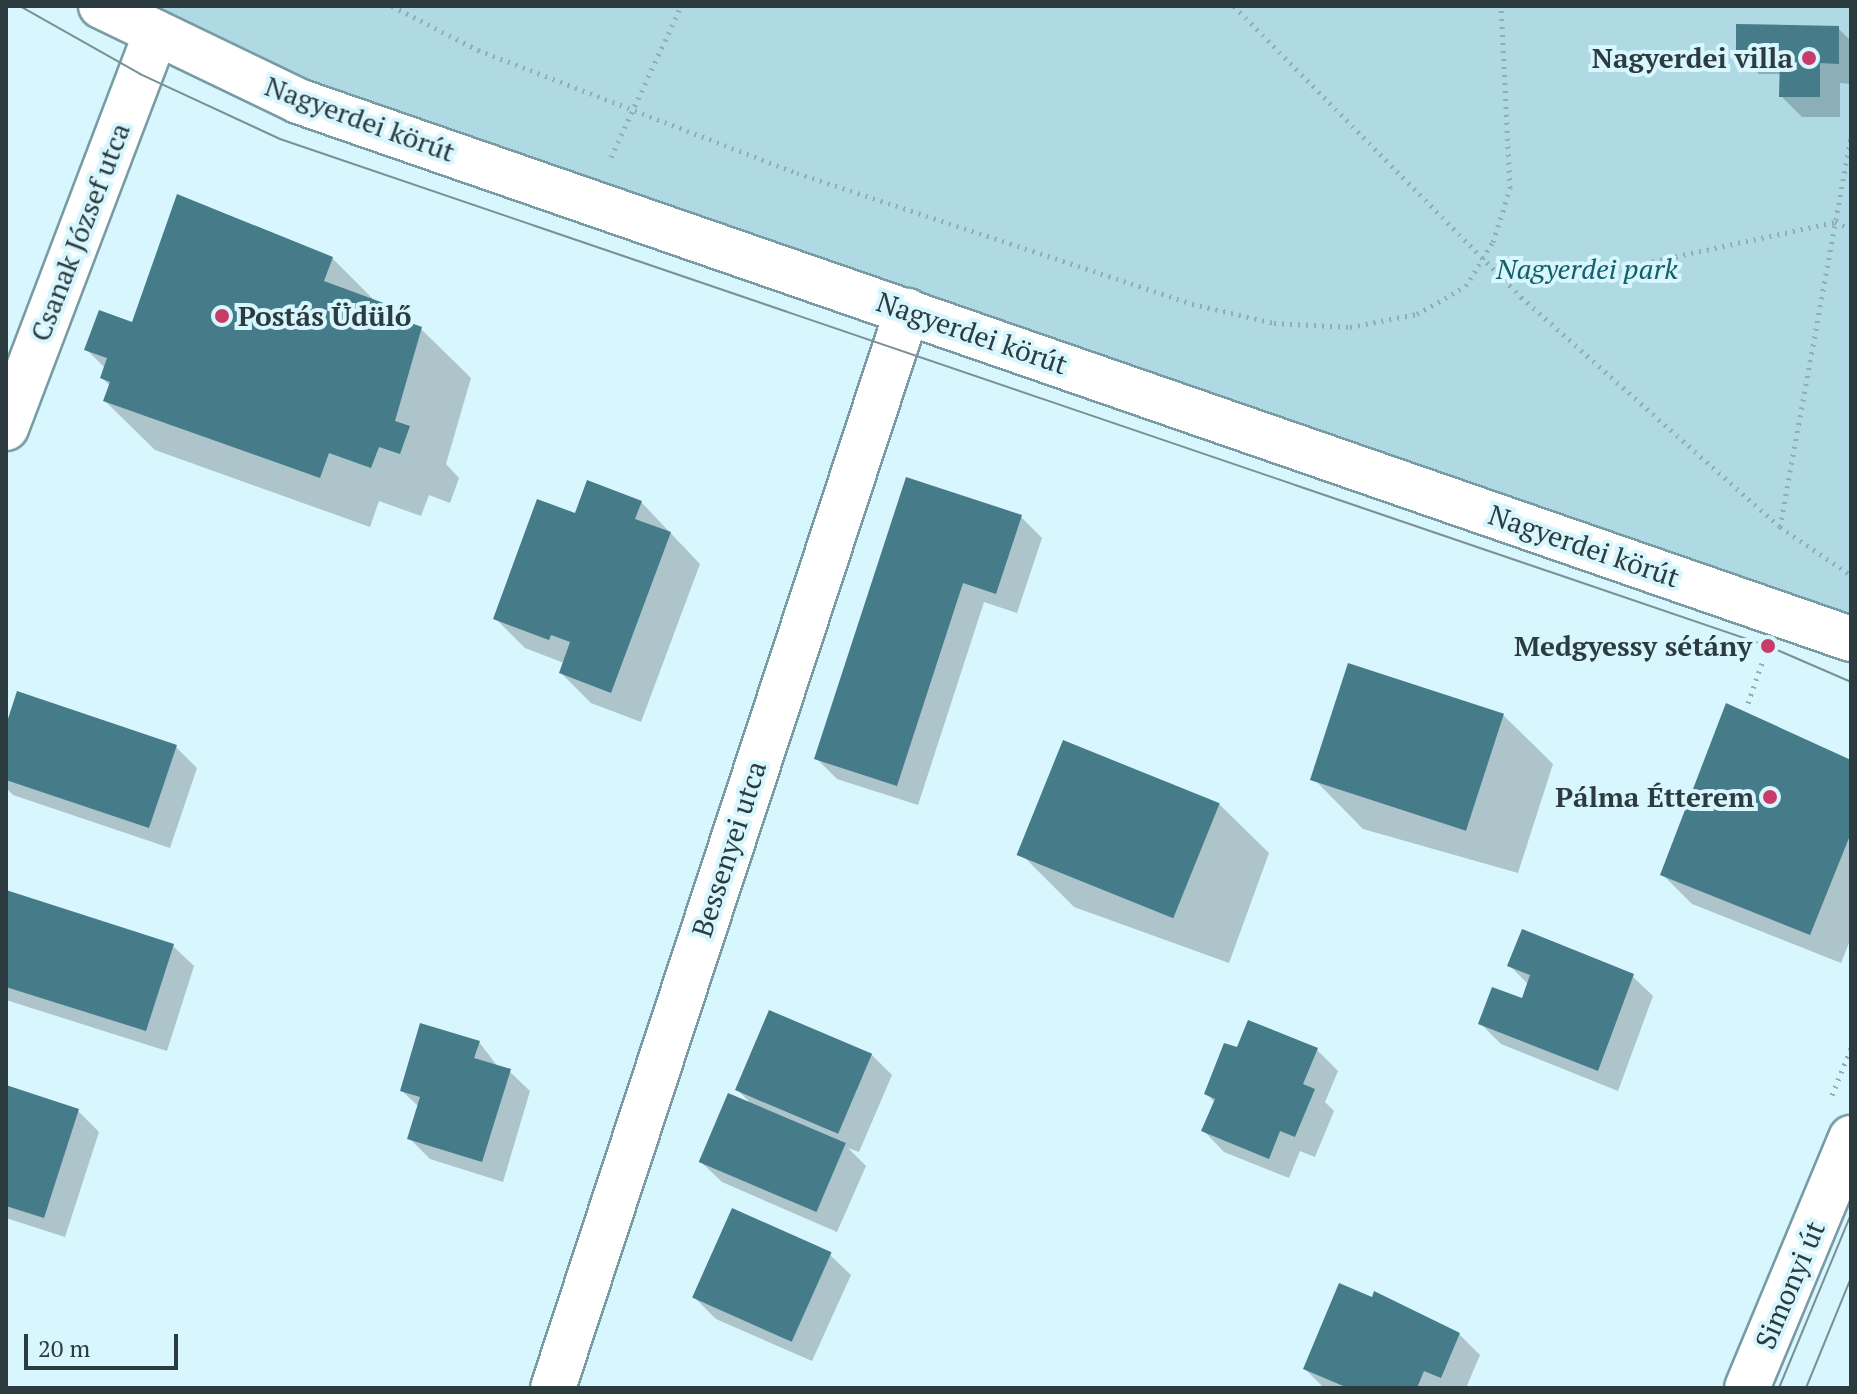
<!DOCTYPE html>
<meta charset="utf-8">
<style>
body{margin:0}
#map{position:relative;width:1857px;height:1394px;overflow:hidden;background:#d7f6fd;font-family:"PT Serif",serif}
div>[style]{position:absolute}
.green>*{inset:0;background:#afdae4}
.shadow>*{inset:0;background:#0003}
.building>*{inset:0;background:#467c89;transform-origin:0 0}
.path>*{height:5px;margin-top:-2.5px;transform-origin:0;background:repeating-linear-gradient(90deg,#94adb3 0 2px,transparent 0 8px)}
.roads{filter:drop-shadow(2px 0 #789ba4) drop-shadow(-2px 0 #789ba4) drop-shadow(0 2px #789ba4) drop-shadow(0 -2px #789ba4)}
.minor>*{height:44px;margin:-22px;padding:0 22px;transform-origin:22px;border-radius:22px;background:#fff}
.tram>*{height:2px;margin:-1px;padding:0 1px;transform-origin:1px;border-radius:1px;background:#7a9096}
.dots>*{width:22px;height:22px;translate:-50% -50%;box-sizing:border-box;border:4px solid #d7f6fd;border-radius:50%}
span{translate:-50% -50%;white-space:nowrap;text-align:center;line-height:1.15;-webkit-text-stroke:8px #d7f6fd;paint-order:stroke}
.poi-label{font-size:28px;color:#2c3b3f;font-weight:700}
.right{translate:-100% -50%;text-align:right}
.left{translate:0 -50%;text-align:left}
.street-label{font-size:28px;color:#2c3b3f}
.park-label{font-size:28px;color:#145f6e;font-style:italic}
.frame{position:absolute;inset:0;border:8px solid #2c3b3f;pointer-events:none}
.scale{position:absolute;left:24px;top:1334px;width:154px;height:36px;box-sizing:border-box;border:4px solid #2c3b3f;border-top:0;padding-left:10px;font-size:24px;line-height:28px;white-space:nowrap;color:#2c3b3f;-webkit-text-stroke:6px #d7f6fd;paint-order:stroke}
</style>
<div id="map">
<div class="green">
<div style="clip-path:polygon(101px 6px,1851px 6px,1851px 639px,907px 311px)"></div>
</div>
<div class="shadow">
<div style="clip-path:polygon(1838px 28px,1851px 41px,1851px 84px,1840px 83px,1840px 117px,1802px 117px,1781px 96px,1781px 74px,1759px 74px,1738px 53px)"></div>
<div style="clip-path:polygon(332px 258px,376px 302px,421px 329px,471px 378px,446px 464px,459px 478px,450px 503px,429px 495px,421px 516px,379px 501px,370px 527px,155px 450px,105px 401px,110px 386px,102px 378px,106px 369px,86px 349px,133px 324px)"></div>
<div style="clip-path:polygon(908px 480px,1021px 517px,1042px 538px,1017px 613px,984px 602px,918px 805px,837px 779px,816px 758px)"></div>
<div style="clip-path:polygon(641px 502px,700px 564px,641px 722px,591px 703px,561px 673px,564px 663px,525px 648px,495px 618px,576px 515px)"></div>
<div style="clip-path:polygon(1727px 706px,1851px 763px,1851px 938px,1841px 963px,1692px 904px,1662px 874px)"></div>
<div style="clip-path:polygon(1503px 715px,1553px 764px,1518px 873px,1363px 829px,1314px 779px)"></div>
<div style="clip-path:polygon(6px 732px,176px 747px,197px 768px,170px 848px,13px 795px,6px 788px)"></div>
<div style="clip-path:polygon(1219px 804px,1269px 853px,1229px 963px,1074px 907px,1024px 857px)"></div>
<div style="clip-path:polygon(6px 893px,173px 946px,194px 966px,167px 1051px,6px 1000px)"></div>
<div style="clip-path:polygon(1510px 966px,1632px 976px,1653px 996px,1618px 1091px,1501px 1044px,1480px 1023px,1523px 1000px,1529px 985px)"></div>
<div style="clip-path:polygon(1249px 1023px,1317px 1050px,1338px 1071px,1325px 1102px,1334px 1111px,1315px 1157px,1300px 1151px,1289px 1178px,1224px 1152px,1204px 1131px,1215px 1103px,1206px 1093px,1238px 1050px)"></div>
<div style="clip-path:polygon(479px 1042px,498px 1067px,509px 1071px,530px 1091px,503px 1182px,430px 1159px,409px 1138px,419px 1107px,402px 1091px)"></div>
<div style="clip-path:polygon(871px 1054px,892px 1075px,859px 1152px,848px 1148px,866px 1166px,837px 1232px,722px 1182px,701px 1162px,753px 1106px,738px 1090px)"></div>
<div style="clip-path:polygon(6px 1087px,78px 1111px,99px 1132px,65px 1237px,6px 1218px)"></div>
<div style="clip-path:polygon(830px 1255px,851px 1275px,812px 1361px,716px 1319px,695px 1298px)"></div>
<div style="clip-path:polygon(1375px 1294px,1459px 1334px,1480px 1355px,1466px 1388px,1324px 1388px,1305px 1369px)"></div>
</div>
<div class="building">
<div style="clip-path:polygon(1736px 24px,1839px 26px,1839px 64px,1820px 63px,1820px 97px,1779px 97px,1780px 54px,1736px 54px)"></div>
<div style="clip-path:polygon(177px 194px,333px 257px,324px 281px,389px 305px,387px 314px,422px 327px,395px 421px,410px 426px,400px 454px,379px 447px,371px 468px,329px 453px,320px 478px,103px 401px,110px 382px,100px 378px,107px 358px,84px 350px,99px 310px,132px 322px)"></div>
<div style="clip-path:polygon(906px 477px,1022px 515px,996px 594px,963px 583px,897px 786px,814px 759px)"></div>
<div style="clip-path:polygon(587px 480px,642px 501px,635px 519px,671px 532px,611px 693px,559px 673px,570px 642px,551px 635px,549px 640px,493px 619px,537px 499px,575px 513px)"></div>
<div style="left:1348px;top:663px;width:164px;height:123px;rotate:18deg"></div>
<div style="clip-path:polygon(17px 691px,177px 745px,149px 828px,6px 780px,6px 725px)"></div>
<div style="clip-path:polygon(1726px 703px,1851px 760px,1851px 833px,1810px 935px,1660px 875px)"></div>
<div style="left:1063px;top:740px;width:169px;height:124px;rotate:22deg"></div>
<div style="clip-path:polygon(6px 890px,174px 944px,146px 1031px,6px 987px)"></div>
<div style="clip-path:polygon(1522px 929px,1634px 974px,1598px 1071px,1478px 1024px,1492px 987px,1522px 998px,1530px 975px,1507px 966px)"></div>
<div style="left:769px;top:1010px;width:112px;height:87px;rotate:23deg"></div>
<div style="clip-path:polygon(1248px 1020px,1318px 1048px,1303px 1084px,1315px 1089px,1295px 1137px,1280px 1131px,1269px 1159px,1201px 1131px,1215px 1099px,1204px 1094px,1224px 1043px,1237px 1047px)"></div>
<div style="clip-path:polygon(420px 1023px,480px 1041px,474px 1058px,511px 1069px,482px 1162px,407px 1139px,420px 1097px,400px 1091px)"></div>
<div style="clip-path:polygon(6px 1085px,79px 1109px,44px 1218px,6px 1206px)"></div>
<div style="left:728px;top:1093px;width:128px;height:75px;rotate:23deg"></div>
<div style="left:732px;top:1208px;width:109px;height:98px;rotate:24deg"></div>
<div style="clip-path:polygon(1339px 1283px,1372px 1297px,1374px 1291px,1460px 1333px,1441px 1378px,1424px 1371px,1417px 1388px,1348px 1388px,1303px 1369px)"></div>
</div>
<div class="path">
<div style="left:392px;top:6px;width:97px;rotate:27.1deg"></div>
<div style="left:478px;top:50px;width:342px;rotate:21.1deg"></div>
<div style="left:797px;top:173px;width:416px;rotate:18.3deg"></div>
<div style="left:1192px;top:304px;width:84px;rotate:13deg"></div>
<div style="left:1274px;top:323px;width:76px;rotate:3deg"></div>
<div style="left:1350px;top:327px;width:68px;rotate:-11deg"></div>
<div style="left:1417px;top:314px;width:56px;rotate:-29.7deg"></div>
<div style="left:1466px;top:286px;width:52px;rotate:-58.5deg"></div>
<div style="left:1493px;top:242px;width:57px;rotate:-72.5deg"></div>
<div style="left:1510px;top:188px;width:182px;rotate:-92.8deg"></div>
<div style="left:1234px;top:6px;width:409px;rotate:45.4deg"></div>
<div style="left:1521px;top:297px;width:346px;rotate:41.6deg"></div>
<div style="left:1780px;top:527px;width:86px;rotate:34.1deg"></div>
<div style="left:611px;top:157px;width:166px;rotate:-65.1deg"></div>
<div style="left:1613px;top:270px;width:227px;rotate:-12.2deg"></div>
<div style="left:1835px;top:222px;width:17px;rotate:24deg"></div>
<div style="left:1780px;top:527px;width:397px;rotate:-79.7deg"></div>
<div style="left:1748px;top:703px;width:46px;rotate:-70.8deg"></div>
<div style="left:1832px;top:1095px;width:51px;rotate:-68deg"></div>
</div>
<div class="roads">
<div class="minor">
<div style="left:101px;top:6px;width:219px;rotate:25.7deg"></div>
<div style="left:298px;top:101px;width:1644px;rotate:19.11deg"></div>
<div style="left:6px;top:428px;width:420px;rotate:-69.2deg"></div>
<div style="left:553px;top:1388px;width:1134px;rotate:-71.8deg"></div>
<div style="left:1747px;top:1388px;width:271px;rotate:-67.4deg"></div>
</div>
</div>
<div class="tram">
<div style="left:20px;top:6px;width:138px;rotate:29.5deg"></div>
<div style="left:140px;top:74px;width:154px;rotate:24.9deg"></div>
<div style="left:280px;top:139px;width:1572px;rotate:18.82deg"></div>
<div style="left:1768px;top:646px;width:90px;rotate:23.4deg"></div>
<div style="left:1779px;top:1388px;width:188px;rotate:-67.5deg"></div>
<div style="left:1806px;top:1388px;width:119px;rotate:-67.8deg"></div>
</div>
<div class="dots">
<div style="left:1809px;top:58px;background:#c93c6a"></div>
<div style="left:222px;top:316px;background:#c93c6a"></div>
<div style="left:1768px;top:646px;background:#c93c6a"></div>
<div style="left:1770px;top:797px;background:#c93c6a"></div>
</div>
<div class="poi-label">
<span class="right" style="left:1793px;top:58px">Nagyerdei villa</span>
<span class="left" style="left:238px;top:316px">Postás Üdülő</span>
<span class="right" style="left:1752px;top:646px">Medgyessy sétány</span>
<span class="right" style="left:1754px;top:797px">Pálma Étterem</span>
</div>
<div class="street-label">
<span style="left:360px;top:119px;rotate:20deg">Nagyerdei körút</span>
<span style="left:80px;top:232px;rotate:-69deg">Csanak József utca</span>
<span style="left:972px;top:333px;rotate:19deg">Nagyerdei körút</span>
<span style="left:1584px;top:546px;rotate:19deg">Nagyerdei körút</span>
<span style="left:729px;top:849px;rotate:-72deg">Bessenyei utca</span>
<span style="left:1790px;top:1285px;rotate:-67deg">Simonyi út</span>
</div>
<div class="park-label">
<span style="left:1587px;top:269px">Nagyerdei park</span>
</div>
<div class="frame"></div>
<div class="scale">20 m</div>
</div>
